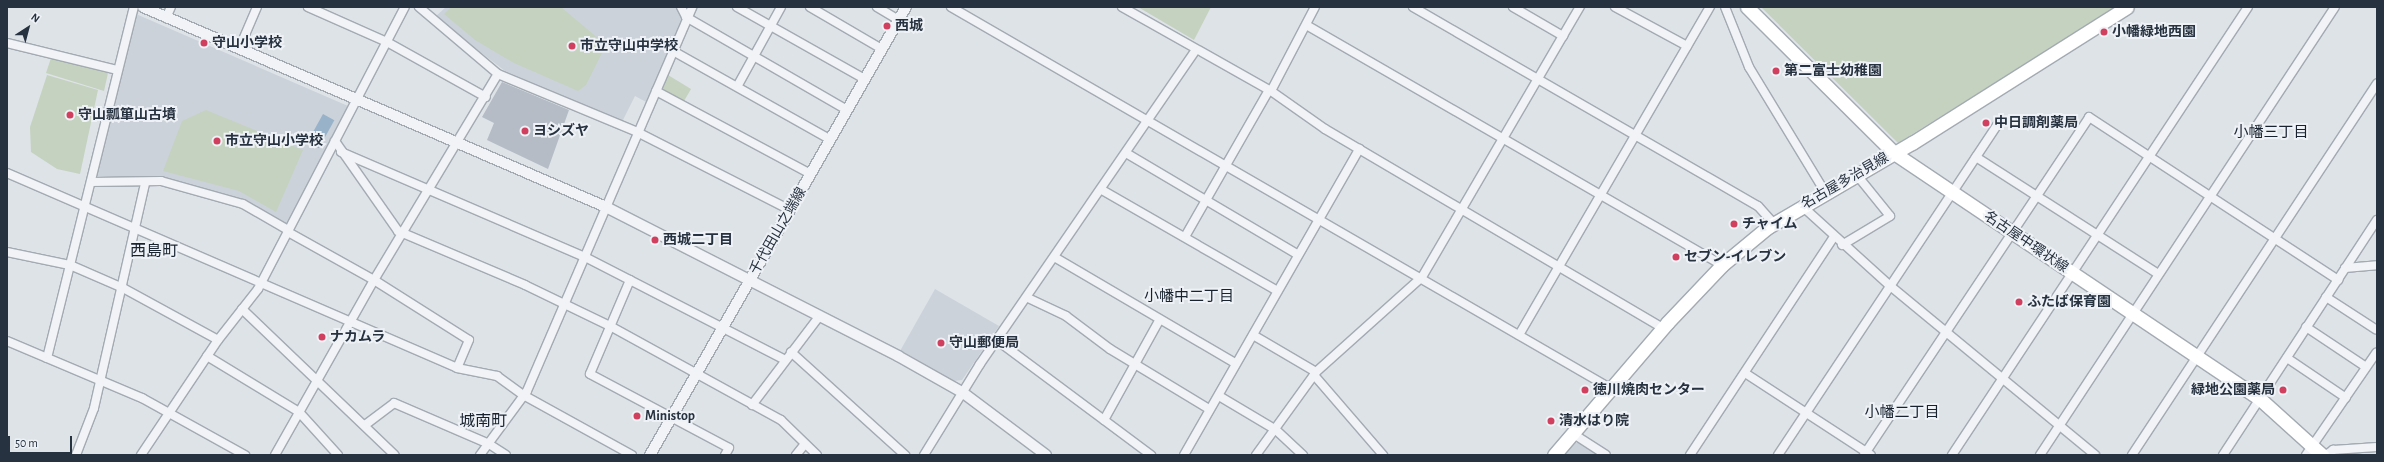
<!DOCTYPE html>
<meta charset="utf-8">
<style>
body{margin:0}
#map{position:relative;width:2384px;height:462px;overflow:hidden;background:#dee3e8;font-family:"Alegreya Sans","Noto Sans JP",sans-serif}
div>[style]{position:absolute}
.built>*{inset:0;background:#ccd2da}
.green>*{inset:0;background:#c5d2bf}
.water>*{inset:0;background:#98b3c9;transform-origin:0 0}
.building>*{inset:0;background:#b5bcc5}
.roads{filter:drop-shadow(1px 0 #a3aab2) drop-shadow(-1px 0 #a3aab2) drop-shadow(0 1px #a3aab2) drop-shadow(0 -1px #a3aab2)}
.minor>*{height:8px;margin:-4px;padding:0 4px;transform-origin:4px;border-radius:4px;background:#f1f3f6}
.tertiary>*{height:10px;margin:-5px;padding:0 5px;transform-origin:5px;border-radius:5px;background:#f1f3f6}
.primary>*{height:13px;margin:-6.5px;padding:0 6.5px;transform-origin:6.5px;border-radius:6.5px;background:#fff}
.dots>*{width:11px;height:11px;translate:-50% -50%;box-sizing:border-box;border:2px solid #eef2f6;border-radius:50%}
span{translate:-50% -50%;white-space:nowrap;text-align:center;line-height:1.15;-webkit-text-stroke:4px #eef2f6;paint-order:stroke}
.poi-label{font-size:14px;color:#273240;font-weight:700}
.left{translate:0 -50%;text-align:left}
.right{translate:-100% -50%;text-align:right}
.street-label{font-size:14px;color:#273240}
.neighbourhood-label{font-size:15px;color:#192330}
.quarter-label{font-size:16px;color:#192330}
.frame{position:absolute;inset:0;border:8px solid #273240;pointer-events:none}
.north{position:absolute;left:8px;top:8px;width:40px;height:40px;-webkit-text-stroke:3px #eef2f6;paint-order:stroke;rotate:36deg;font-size:11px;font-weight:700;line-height:16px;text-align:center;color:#273240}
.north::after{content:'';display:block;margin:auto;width:14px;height:18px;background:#273240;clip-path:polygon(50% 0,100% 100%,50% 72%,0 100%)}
.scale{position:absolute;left:8px;top:436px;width:64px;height:18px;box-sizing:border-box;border:2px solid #273240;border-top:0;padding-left:5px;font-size:12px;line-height:14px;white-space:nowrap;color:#273240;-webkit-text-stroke:3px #eef2f6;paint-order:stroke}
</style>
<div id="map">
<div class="built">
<div style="clip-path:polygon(446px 7px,675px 7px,680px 10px,683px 20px,648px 103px,635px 96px,622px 122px,505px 71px,435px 17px)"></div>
<div style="clip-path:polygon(136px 14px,348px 106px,286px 225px,244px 201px,162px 178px,95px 176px)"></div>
<div style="clip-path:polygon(935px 289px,999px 326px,962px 380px,954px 381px,900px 351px)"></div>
<div style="clip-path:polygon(1574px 443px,1582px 443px,1599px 455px,1564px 455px)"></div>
</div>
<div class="green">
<div style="clip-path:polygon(451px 7px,561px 7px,606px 45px,586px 85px,578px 91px,514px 63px,475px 40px,444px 14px)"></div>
<div style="clip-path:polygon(1138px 7px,1211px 7px,1194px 40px)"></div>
<div style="clip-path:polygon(1761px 7px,2117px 7px,1898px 143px)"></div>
<div style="clip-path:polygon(51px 58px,108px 73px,104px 91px,46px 73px)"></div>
<div style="clip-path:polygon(47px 75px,98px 90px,80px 174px,57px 169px,31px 152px,30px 127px)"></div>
<div style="clip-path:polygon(668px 75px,691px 89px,684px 101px,662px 90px)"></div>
<div style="clip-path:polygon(206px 110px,303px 150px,276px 212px,239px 191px,163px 171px,182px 121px)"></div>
</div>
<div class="water">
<div style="left:323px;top:114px;width:13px;height:32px;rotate:29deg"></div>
</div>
<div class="building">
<div style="clip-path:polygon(502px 82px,569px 110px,548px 169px,487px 140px,494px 123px,482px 117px)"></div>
</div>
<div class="roads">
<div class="minor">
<div style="left:308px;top:7px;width:86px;rotate:23.9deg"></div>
<div style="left:387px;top:42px;width:113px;rotate:29.1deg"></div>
<div style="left:419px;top:7px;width:104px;rotate:40.3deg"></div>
<div style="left:498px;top:74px;width:151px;rotate:22.6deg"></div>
<div style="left:637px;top:132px;width:172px;rotate:27deg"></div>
<div style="left:681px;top:7px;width:11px;rotate:63deg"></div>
<div style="left:686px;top:17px;width:186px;rotate:30deg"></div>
<div style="left:737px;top:7px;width:147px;rotate:29.4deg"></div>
<div style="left:810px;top:7px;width:83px;rotate:30.3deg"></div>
<div style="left:877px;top:7px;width:26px;rotate:31deg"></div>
<div style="left:951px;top:7px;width:761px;rotate:30.03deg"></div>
<div style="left:1122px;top:7px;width:171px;rotate:29.4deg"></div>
<div style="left:1271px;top:91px;width:66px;rotate:35.1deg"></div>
<div style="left:1325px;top:129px;width:392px;rotate:30.5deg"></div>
<div style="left:1413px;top:7px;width:398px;rotate:30deg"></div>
<div style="left:1758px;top:206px;width:24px;rotate:48deg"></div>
<div style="left:1513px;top:7px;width:58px;rotate:30.1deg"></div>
<div style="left:1615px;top:7px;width:82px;rotate:28.4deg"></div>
<div style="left:1725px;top:7px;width:65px;rotate:68.2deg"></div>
<div style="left:1749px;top:67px;width:146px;rotate:58.7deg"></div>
<div style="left:166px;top:18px;width:12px;rotate:-66deg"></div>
<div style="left:1308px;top:26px;width:478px;rotate:30deg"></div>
<div style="left:7px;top:43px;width:113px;rotate:13.8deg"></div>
<div style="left:239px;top:49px;width:46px;rotate:-66.8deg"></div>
<div style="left:673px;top:51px;width:181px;rotate:29.4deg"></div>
<div style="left:738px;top:85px;width:89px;rotate:-61.1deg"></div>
<div style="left:656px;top:91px;width:176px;rotate:28.2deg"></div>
<div style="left:1271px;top:91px;width:95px;rotate:-62.4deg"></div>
<div style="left:335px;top:141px;width:110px;rotate:55deg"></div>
<div style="left:398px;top:231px;width:138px;rotate:23deg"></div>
<div style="left:525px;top:285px;width:94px;rotate:25.8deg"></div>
<div style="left:610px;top:326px;width:195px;rotate:28.8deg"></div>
<div style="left:781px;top:420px;width:50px;rotate:44.2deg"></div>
<div style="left:341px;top:152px;width:266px;rotate:23.3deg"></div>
<div style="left:585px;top:257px;width:225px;rotate:27.2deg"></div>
<div style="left:1126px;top:153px;width:199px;rotate:30.6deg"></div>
<div style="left:1976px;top:157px;width:216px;rotate:32.7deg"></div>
<div style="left:7px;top:173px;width:490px;rotate:23.4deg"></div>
<div style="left:457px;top:368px;width:41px;rotate:11.3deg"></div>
<div style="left:497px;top:376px;width:34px;rotate:36deg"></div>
<div style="left:525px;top:396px;width:122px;rotate:28.9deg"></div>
<div style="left:91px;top:182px;width:70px;rotate:-0.8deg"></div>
<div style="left:161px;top:181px;width:85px;rotate:15.7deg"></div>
<div style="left:243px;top:204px;width:52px;rotate:30deg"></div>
<div style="left:1102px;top:190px;width:201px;rotate:29.9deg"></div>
<div style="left:1802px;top:206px;width:118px;rotate:42.2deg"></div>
<div style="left:1889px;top:285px;width:267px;rotate:39.5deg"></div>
<div style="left:288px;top:232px;width:98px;rotate:29.2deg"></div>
<div style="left:374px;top:280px;width:112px;rotate:32.3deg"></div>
<div style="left:469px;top:340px;width:30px;rotate:113deg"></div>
<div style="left:1186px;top:235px;width:167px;rotate:-60.2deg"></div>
<div style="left:1842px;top:245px;width:56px;rotate:-31.1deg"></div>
<div style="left:1890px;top:216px;width:54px;rotate:-129deg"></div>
<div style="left:7px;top:252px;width:64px;rotate:11.7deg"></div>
<div style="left:70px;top:265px;width:58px;rotate:23.5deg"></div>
<div style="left:123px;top:288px;width:108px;rotate:28.7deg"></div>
<div style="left:1056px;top:258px;width:208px;rotate:30.4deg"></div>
<div style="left:2345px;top:268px;width:32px;rotate:-5deg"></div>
<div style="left:630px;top:280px;width:102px;rotate:113.1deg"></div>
<div style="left:590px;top:374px;width:157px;rotate:28deg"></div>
<div style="left:729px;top:448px;width:8px;rotate:120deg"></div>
<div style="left:2326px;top:297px;width:59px;rotate:33.1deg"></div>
<div style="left:1028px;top:298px;width:42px;rotate:25.3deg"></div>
<div style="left:1066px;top:316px;width:55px;rotate:36.9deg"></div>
<div style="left:1110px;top:349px;width:116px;rotate:31.2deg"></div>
<div style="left:242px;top:309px;width:211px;rotate:43.7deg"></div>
<div style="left:2306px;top:327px;width:72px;rotate:33.7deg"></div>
<div style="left:1253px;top:335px;width:73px;rotate:30.4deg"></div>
<div style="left:1519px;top:335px;width:380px;rotate:-59.8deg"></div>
<div style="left:7px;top:341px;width:147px;rotate:22.9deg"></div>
<div style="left:142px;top:398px;width:118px;rotate:29deg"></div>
<div style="left:998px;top:341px;width:191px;rotate:36.7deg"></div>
<div style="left:791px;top:352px;width:154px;rotate:42.1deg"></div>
<div style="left:207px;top:356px;width:108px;rotate:31.3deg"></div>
<div style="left:299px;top:412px;width:58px;rotate:47.8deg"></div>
<div style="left:47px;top:358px;width:362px;rotate:-76.1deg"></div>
<div style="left:2287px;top:358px;width:71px;rotate:34.1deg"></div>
<div style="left:1745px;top:373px;width:150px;rotate:33.1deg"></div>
<div style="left:1314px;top:375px;width:106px;rotate:49.2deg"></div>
<div style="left:1219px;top:396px;width:66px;rotate:30.8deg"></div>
<div style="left:1276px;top:430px;width:37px;rotate:43deg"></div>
<div style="left:752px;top:405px;width:109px;rotate:-52.8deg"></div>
<div style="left:1104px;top:420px;width:115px;rotate:-61deg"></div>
<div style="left:365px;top:425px;width:36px;rotate:-37deg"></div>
<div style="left:394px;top:403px;width:103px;rotate:23.3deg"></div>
<div style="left:489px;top:444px;width:20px;rotate:33deg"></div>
<div style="left:1572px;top:433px;width:40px;rotate:32.9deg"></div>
<div style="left:76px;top:455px;width:50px;rotate:-69deg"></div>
<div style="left:94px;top:408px;width:231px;rotate:-77.2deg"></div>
<div style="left:141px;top:455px;width:138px;rotate:-56.2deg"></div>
<div style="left:218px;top:340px;width:65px;rotate:-51.9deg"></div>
<div style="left:258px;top:289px;width:318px;rotate:-62.5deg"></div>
<div style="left:275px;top:455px;width:201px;rotate:-60.5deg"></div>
<div style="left:374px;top:280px;width:240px;rotate:-59deg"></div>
<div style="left:480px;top:455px;width:79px;rotate:-53.7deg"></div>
<div style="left:527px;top:391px;width:418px;rotate:-66.7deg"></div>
<div style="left:796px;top:455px;width:14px;rotate:-51deg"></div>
<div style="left:924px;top:455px;width:107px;rotate:-58.4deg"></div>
<div style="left:980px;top:364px;width:380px;rotate:-55.5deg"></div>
<div style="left:1184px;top:455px;width:353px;rotate:-60.2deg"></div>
<div style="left:1256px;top:455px;width:102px;rotate:-54.1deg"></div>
<div style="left:1316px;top:372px;width:142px;rotate:-41.9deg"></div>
<div style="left:1422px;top:277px;width:313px;rotate:-59.7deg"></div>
<div style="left:1690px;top:455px;width:261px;rotate:-56.6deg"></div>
<div style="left:1778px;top:455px;width:400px;rotate:-56.4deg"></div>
<div style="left:1864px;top:455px;width:406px;rotate:-56.3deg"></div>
<div style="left:2089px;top:117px;width:298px;rotate:33.2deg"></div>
<div style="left:1952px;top:455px;width:537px;rotate:-56.55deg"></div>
<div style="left:2040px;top:455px;width:536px;rotate:-56.64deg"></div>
<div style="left:2132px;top:455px;width:445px;rotate:-56.6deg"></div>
<div style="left:2223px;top:455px;width:281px;rotate:-56.8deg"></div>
<div style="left:2306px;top:455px;width:124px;rotate:-55.5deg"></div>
<div style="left:2326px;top:455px;width:9px;rotate:-36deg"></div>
<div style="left:2333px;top:450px;width:44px;rotate:-3.9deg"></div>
</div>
<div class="tertiary">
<div style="left:143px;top:7px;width:504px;rotate:23.36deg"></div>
<div style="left:606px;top:207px;width:328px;rotate:27deg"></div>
<div style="left:898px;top:356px;width:73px;rotate:29.4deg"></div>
<div style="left:962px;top:392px;width:105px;rotate:36.9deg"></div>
<div style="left:650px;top:455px;width:516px;rotate:-60.26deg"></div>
</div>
<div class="primary">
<div style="left:1747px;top:7px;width:207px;rotate:44.8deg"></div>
<div style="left:1894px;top:153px;width:441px;rotate:33.9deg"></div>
<div style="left:2260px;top:399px;width:84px;rotate:42.1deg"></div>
<div style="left:1554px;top:455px;width:174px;rotate:-49.4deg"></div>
<div style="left:1667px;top:323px;width:80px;rotate:-46.5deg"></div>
<div style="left:1722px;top:265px;width:60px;rotate:-39.6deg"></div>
<div style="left:1768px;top:227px;width:167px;rotate:-30.3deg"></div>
<div style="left:1912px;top:143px;width:254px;rotate:-32.3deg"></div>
</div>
</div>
<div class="dots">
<div style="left:887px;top:26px;background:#d13f5f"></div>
<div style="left:2104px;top:32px;background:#d13f5f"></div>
<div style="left:204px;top:43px;background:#d13f5f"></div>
<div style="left:572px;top:46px;background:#d13f5f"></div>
<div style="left:1776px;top:71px;background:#d13f5f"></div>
<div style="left:70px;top:115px;background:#d13f5f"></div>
<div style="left:1986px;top:123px;background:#d13f5f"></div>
<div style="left:525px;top:131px;background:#d13f5f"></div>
<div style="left:217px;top:141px;background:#d13f5f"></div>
<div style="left:1734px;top:224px;background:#d13f5f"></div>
<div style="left:655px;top:240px;background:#d13f5f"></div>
<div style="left:1676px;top:257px;background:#d13f5f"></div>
<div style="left:2019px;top:302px;background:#d13f5f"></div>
<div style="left:322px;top:337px;background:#d13f5f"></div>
<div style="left:941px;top:343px;background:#d13f5f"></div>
<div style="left:1585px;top:390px;background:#d13f5f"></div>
<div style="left:2283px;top:390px;background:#d13f5f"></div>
<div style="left:637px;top:416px;background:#d13f5f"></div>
<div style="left:1551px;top:421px;background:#d13f5f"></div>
</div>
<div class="poi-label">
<span class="left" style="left:895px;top:26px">西城</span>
<span class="left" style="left:2112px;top:32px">小幡緑地西園</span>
<span class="left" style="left:212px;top:43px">守山小学校</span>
<span class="left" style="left:580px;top:46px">市立守山中学校</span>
<span class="left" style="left:1784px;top:71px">第二富士幼稚園</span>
<span class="left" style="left:78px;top:115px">守山瓢箪山古墳</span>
<span class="left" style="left:1994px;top:123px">中日調剤薬局</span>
<span class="left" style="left:533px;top:131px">ヨシズヤ</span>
<span class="left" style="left:225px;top:141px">市立守山小学校</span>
<span class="left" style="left:1742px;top:224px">チャイム</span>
<span class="left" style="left:663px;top:240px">西城二丁目</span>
<span class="left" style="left:1684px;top:257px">セブン-イレブン</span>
<span class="left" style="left:2027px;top:302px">ふたば保育園</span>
<span class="left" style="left:330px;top:337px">ナカムラ</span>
<span class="left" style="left:949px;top:343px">守山郵便局</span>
<span class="left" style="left:1593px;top:390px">徳川焼肉センター</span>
<span class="right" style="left:2275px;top:390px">緑地公園薬局</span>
<span class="left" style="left:645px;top:416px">Ministop</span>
<span class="left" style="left:1559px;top:421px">清水はり院</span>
</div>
<div class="street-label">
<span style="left:1845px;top:181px;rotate:-30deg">名古屋多治見線</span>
<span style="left:778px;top:231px;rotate:-60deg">千代田山之端線</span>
<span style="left:2026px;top:242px;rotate:34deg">名古屋中環状線</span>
</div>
<div class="neighbourhood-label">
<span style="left:2271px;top:133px">小幡三丁目</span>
<span style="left:1189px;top:297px">小幡中二丁目</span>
<span style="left:1902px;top:413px">小幡二丁目</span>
</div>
<div class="quarter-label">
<span style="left:154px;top:251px">西島町</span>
<span style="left:483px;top:421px">城南町</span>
</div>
<div class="frame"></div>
<div class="north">N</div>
<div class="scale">50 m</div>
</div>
